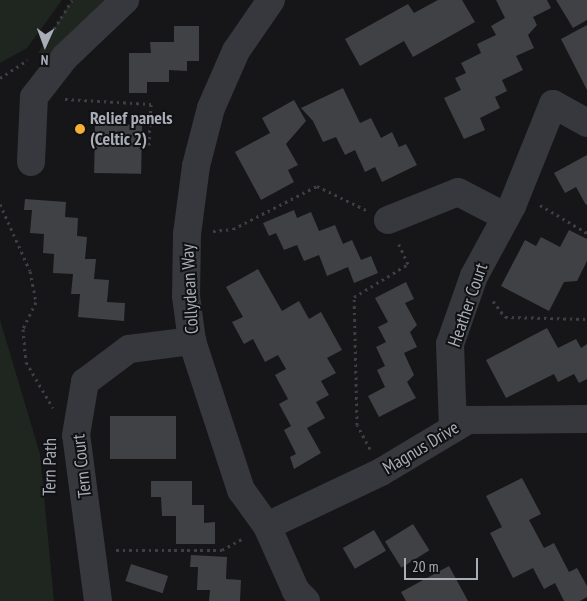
<!DOCTYPE html>
<style>
body{margin:0}
#map{position:relative;width:587px;height:601px;overflow:hidden;background:#161618;font-family:"PT Sans Narrow",sans-serif}
div>[style]{position:absolute}
.green>*{inset:0;background:#1e261f}
.building>*{inset:0;background:#404145;transform-origin:0 0}
.path>*{height:3px;margin-top:-1.5px;transform-origin:0;background:repeating-linear-gradient(90deg,#3d3f44 0 2.5px,transparent 0 6.5px)}
.minor>*{height:28px;margin:-14px;padding:0 14px;transform-origin:14px;border-radius:14px;background:#37383d}
.dots>*{width:14px;height:14px;translate:-50% -50%;box-sizing:border-box;border:2px solid #111113;border-radius:50%}
span{translate:-50% -50%;white-space:nowrap;text-align:center;line-height:1.15;-webkit-text-stroke:4px #111113;paint-order:stroke}
.poi-label{font-size:18px;color:#a8adb8;font-weight:700}
.left{translate:0 -50%;text-align:left}
.street-label{font-size:18px;color:#a8adb8}
.north{position:absolute;left:20px;top:20px;width:50px;height:50px;-webkit-text-stroke:4px #111113;paint-order:stroke;rotate:182deg;font-size:14px;font-weight:700;line-height:20px;text-align:center;color:#a8adb8}
.north::after{content:'';display:block;margin:auto;width:18px;height:22px;background:#a8adb8;clip-path:polygon(50% 0,100% 100%,50% 72%,0 100%)}
.scale{position:absolute;left:404px;top:558px;width:74px;height:22px;box-sizing:border-box;border:2px solid #a8adb8;border-top:0;padding-left:6px;font-size:15px;line-height:18px;white-space:nowrap;color:#a8adb8;-webkit-text-stroke:4px #111113;paint-order:stroke}
</style>
<div id="map">
<div class="green">
<div style="clip-path:polygon(0 0,62px 0,27px 48px,0 63px)"></div>
<div style="clip-path:polygon(72px 0,125px 0,65px 57px,38px 53px)"></div>
<div style="clip-path:polygon(0 320px,40px 454px,54px 601px,0 601px)"></div>
</div>
<div class="building">
<div style="clip-path:polygon(438px 0,462px 0,475px 22px,413px 57px,404px 41px,360px 66px,345px 39px,408px 4px,414px 13px)"></div>
<div style="clip-path:polygon(496px 0,547px 0,551px 8px,533px 17px,537px 25px,528px 35px,534px 48px,516px 56px,523px 70px,502px 80px,507px 91px,495px 97px,500px 108px,480px 118px,485px 130px,464px 139px,444px 98px,461px 90px,455px 78px,466px 73px,461px 63px,481px 53px,477px 44px,496px 35px,491px 26px,505px 18px)"></div>
<div style="clip-path:polygon(556px 0,587px 0,587px 20px,573px 28px)"></div>
<div style="clip-path:polygon(587px 25px,587px 90px,561px 39px)"></div>
<div style="clip-path:polygon(174px 26px,199px 26px,199px 61px,187px 61px,187px 71px,169px 70px,169px 82px,147px 82px,147px 93px,129px 93px,129px 53px,151px 53px,150px 42px,174px 42px)"></div>
<div style="clip-path:polygon(343px 88px,360px 123px,371px 118px,381px 138px,392px 132px,399px 147px,406px 144px,417px 165px,382px 182px,375px 167px,365px 172px,355px 150px,345px 155px,336px 137px,323px 142px,313px 121px,301px 108px)"></div>
<div style="clip-path:polygon(294px 100px,306px 121px,286px 144px,298px 165px,288px 170px,294px 182px,261px 200px,235px 152px,270px 133px,262px 118px)"></div>
<div style="left:95px;top:124px;width:47px;height:49px;rotate:1deg"></div>
<div style="clip-path:polygon(587px 155px,587px 204px,586px 205px,576px 187px,565px 193px,554px 173px)"></div>
<div style="clip-path:polygon(25px 199px,66px 202px,65px 217px,78px 218px,77px 236px,87px 237px,85px 259px,96px 259px,94px 279px,109px 280px,107px 302px,125px 303px,124px 321px,78px 317px,80px 294px,71px 294px,73px 274px,53px 273px,54px 254px,43px 253px,44px 234px,30px 233px,32px 210px,24px 210px)"></div>
<div style="clip-path:polygon(294px 210px,297px 218px,311px 212px,319px 231px,335px 225px,343px 244px,352px 240px,361px 260px,371px 256px,378px 273px,354px 283px,348px 267px,327px 276px,319px 255px,304px 261px,297px 245px,284px 250px,276px 233px,269px 236px,263px 223px)"></div>
<div style="clip-path:polygon(569px 230px,587px 239px,587px 261px,577px 281px,564px 282px,549px 311px,501px 286px,525px 240px,536px 246px,541px 237px,560px 247px)"></div>
<div style="clip-path:polygon(258px 269px,282px 311px,299px 301px,309px 319px,321px 312px,342px 350px,327px 358px,336px 373px,321px 381px,329px 395px,316px 402px,325px 418px,307px 428px,321px 453px,294px 469px,290px 457px,296px 454px,284px 430px,291px 426px,279px 404px,288px 399px,275px 375px,286px 369px,278px 355px,265px 362px,253px 339px,244px 344px,232px 322px,243px 317px,226px 287px)"></div>
<div style="clip-path:polygon(406px 282px,414px 299px,405px 303px,417px 325px,410px 332px,417px 347px,404px 353px,414px 375px,407px 382px,416px 398px,379px 417px,368px 396px,385px 387px,377px 370px,385px 366px,376px 347px,386px 342px,378px 327px,388px 322px,375px 298px)"></div>
<div style="clip-path:polygon(547px 328px,558px 348px,576px 339px,581px 348px,587px 344px,587px 379px,579px 383px,574px 374px,558px 382px,554px 374px,506px 398px,486px 360px)"></div>
<div style="left:110px;top:416px;width:66px;height:43px"></div>
<div style="clip-path:polygon(522px 478px,541px 514px,529px 520px,544px 548px,554px 543px,569px 572px,577px 568px,587px 586px,587px 597px,580px 601px,564px 601px,555px 583px,544px 589px,533px 568px,513px 578px,490px 533px,502px 527px,486px 496px)"></div>
<div style="clip-path:polygon(151px 481px,192px 481px,192px 505px,204px 505px,204px 523px,215px 522px,215px 544px,176px 544px,176px 516px,162px 516px,161px 497px,151px 497px)"></div>
<div style="left:413px;top:524px;width:31px;height:33px;rotate:58deg"></div>
<div style="left:374px;top:530px;width:24px;height:36px;rotate:60deg"></div>
<div style="clip-path:polygon(191px 555px,227px 557px,226px 579px,241px 580px,240px 601px,209px 601px,210px 590px,197px 590px,198px 567px,190px 567px)"></div>
<div style="left:131px;top:564px;width:39px;height:18px;rotate:18deg"></div>
<div style="clip-path:polygon(449px 566px,468px 601px,406px 601px,401px 592px)"></div>
</div>
<div class="path">
<div style="left:54px;top:29px;width:34px;rotate:-58deg"></div>
<div style="left:0;top:78px;width:33px;rotate:-33deg"></div>
<div style="left:65px;top:99px;width:86px;rotate:3.3deg"></div>
<div style="left:151px;top:104px;width:41px;rotate:92.8deg"></div>
<div style="left:0;top:204px;width:73px;rotate:65.9deg"></div>
<div style="left:30px;top:271px;width:32px;rotate:79deg"></div>
<div style="left:36px;top:302px;width:30px;rotate:116deg"></div>
<div style="left:23px;top:329px;width:33px;rotate:85deg"></div>
<div style="left:26px;top:362px;width:53px;rotate:59.6deg"></div>
<div style="left:540px;top:205px;width:55px;rotate:30.8deg"></div>
<div style="left:213px;top:231px;width:20px;rotate:-6deg"></div>
<div style="left:233px;top:229px;width:94px;rotate:-27.1deg"></div>
<div style="left:317px;top:186px;width:55px;rotate:26.1deg"></div>
<div style="left:493px;top:301px;width:20px;rotate:53deg"></div>
<div style="left:505px;top:317px;width:82px;rotate:1.4deg"></div>
<div style="left:370px;top:449px;width:27px;rotate:-118deg"></div>
<div style="left:357px;top:425px;width:128px;rotate:-91.3deg"></div>
<div style="left:354px;top:297px;width:63px;rotate:-31.4deg"></div>
<div style="left:408px;top:264px;width:23px;rotate:-115deg"></div>
<div style="left:116px;top:550px;width:106px"></div>
<div style="left:222px;top:550px;width:25px;rotate:-29deg"></div>
</div>
<div class="minor">
<div style="left:271px;top:0;width:62px;rotate:124.5deg"></div>
<div style="left:236px;top:51px;width:62px;rotate:113.7deg"></div>
<div style="left:211px;top:108px;width:60px;rotate:104.5deg"></div>
<div style="left:196px;top:166px;width:69px;rotate:97.5deg"></div>
<div style="left:187px;top:234px;width:62px;rotate:90.9deg"></div>
<div style="left:186px;top:296px;width:45px;rotate:82.4deg"></div>
<div style="left:192px;top:341px;width:157px;rotate:71.8deg"></div>
<div style="left:241px;top:490px;width:44px;rotate:54.2deg"></div>
<div style="left:267px;top:526px;width:71px;rotate:66deg"></div>
<div style="left:296px;top:591px;width:14px;rotate:45deg"></div>
<div style="left:31px;top:162px;width:65px;rotate:-87.4deg"></div>
<div style="left:34px;top:97px;width:51px;rotate:-52.2deg"></div>
<div style="left:65px;top:57px;width:83px;rotate:-43.5deg"></div>
<div style="left:388px;top:220px;width:75px;rotate:-21.8deg"></div>
<div style="left:458px;top:192px;width:54px;rotate:27.5deg"></div>
<div style="left:453px;top:429px;width:85px;rotate:-92deg"></div>
<div style="left:450px;top:344px;width:72px;rotate:-70.6deg"></div>
<div style="left:474px;top:276px;width:80px;rotate:-61.5deg"></div>
<div style="left:512px;top:206px;width:110px;rotate:-68.1deg"></div>
<div style="left:553px;top:104px;width:39px;rotate:29deg"></div>
<div style="left:267px;top:526px;width:126px;rotate:-25.3deg"></div>
<div style="left:381px;top:472px;width:101px;rotate:-30.9deg"></div>
<div style="left:468px;top:420px;width:119px;rotate:-0.5deg"></div>
<div style="left:98px;top:601px;width:167px;rotate:-97.5deg"></div>
<div style="left:76px;top:435px;width:54px;rotate:-80.4deg"></div>
<div style="left:85px;top:382px;width:55px;rotate:-36.9deg"></div>
<div style="left:129px;top:349px;width:64px;rotate:-7.2deg"></div>
</div>
<div class="dots">
<div style="left:80px;top:129px;background:#f2b134"></div>
</div>
<div class="poi-label">
<span class="left" style="left:90px;top:129px">Relief panels<br>(Celtic 2)</span>
</div>
<div class="street-label">
<span style="left:190px;top:289px;rotate:-93deg">Collydean Way</span>
<span style="left:468px;top:305px;rotate:-71deg">Heather Court</span>
<span style="left:421px;top:448px;rotate:-31deg">Magnus Drive</span>
<span style="left:82px;top:466px;rotate:-96deg">Tern Court</span>
<span style="left:50px;top:467px;rotate:-89deg">Tern Path</span>
</div>
<div class="north">N</div>
<div class="scale">20 m</div>
</div>
